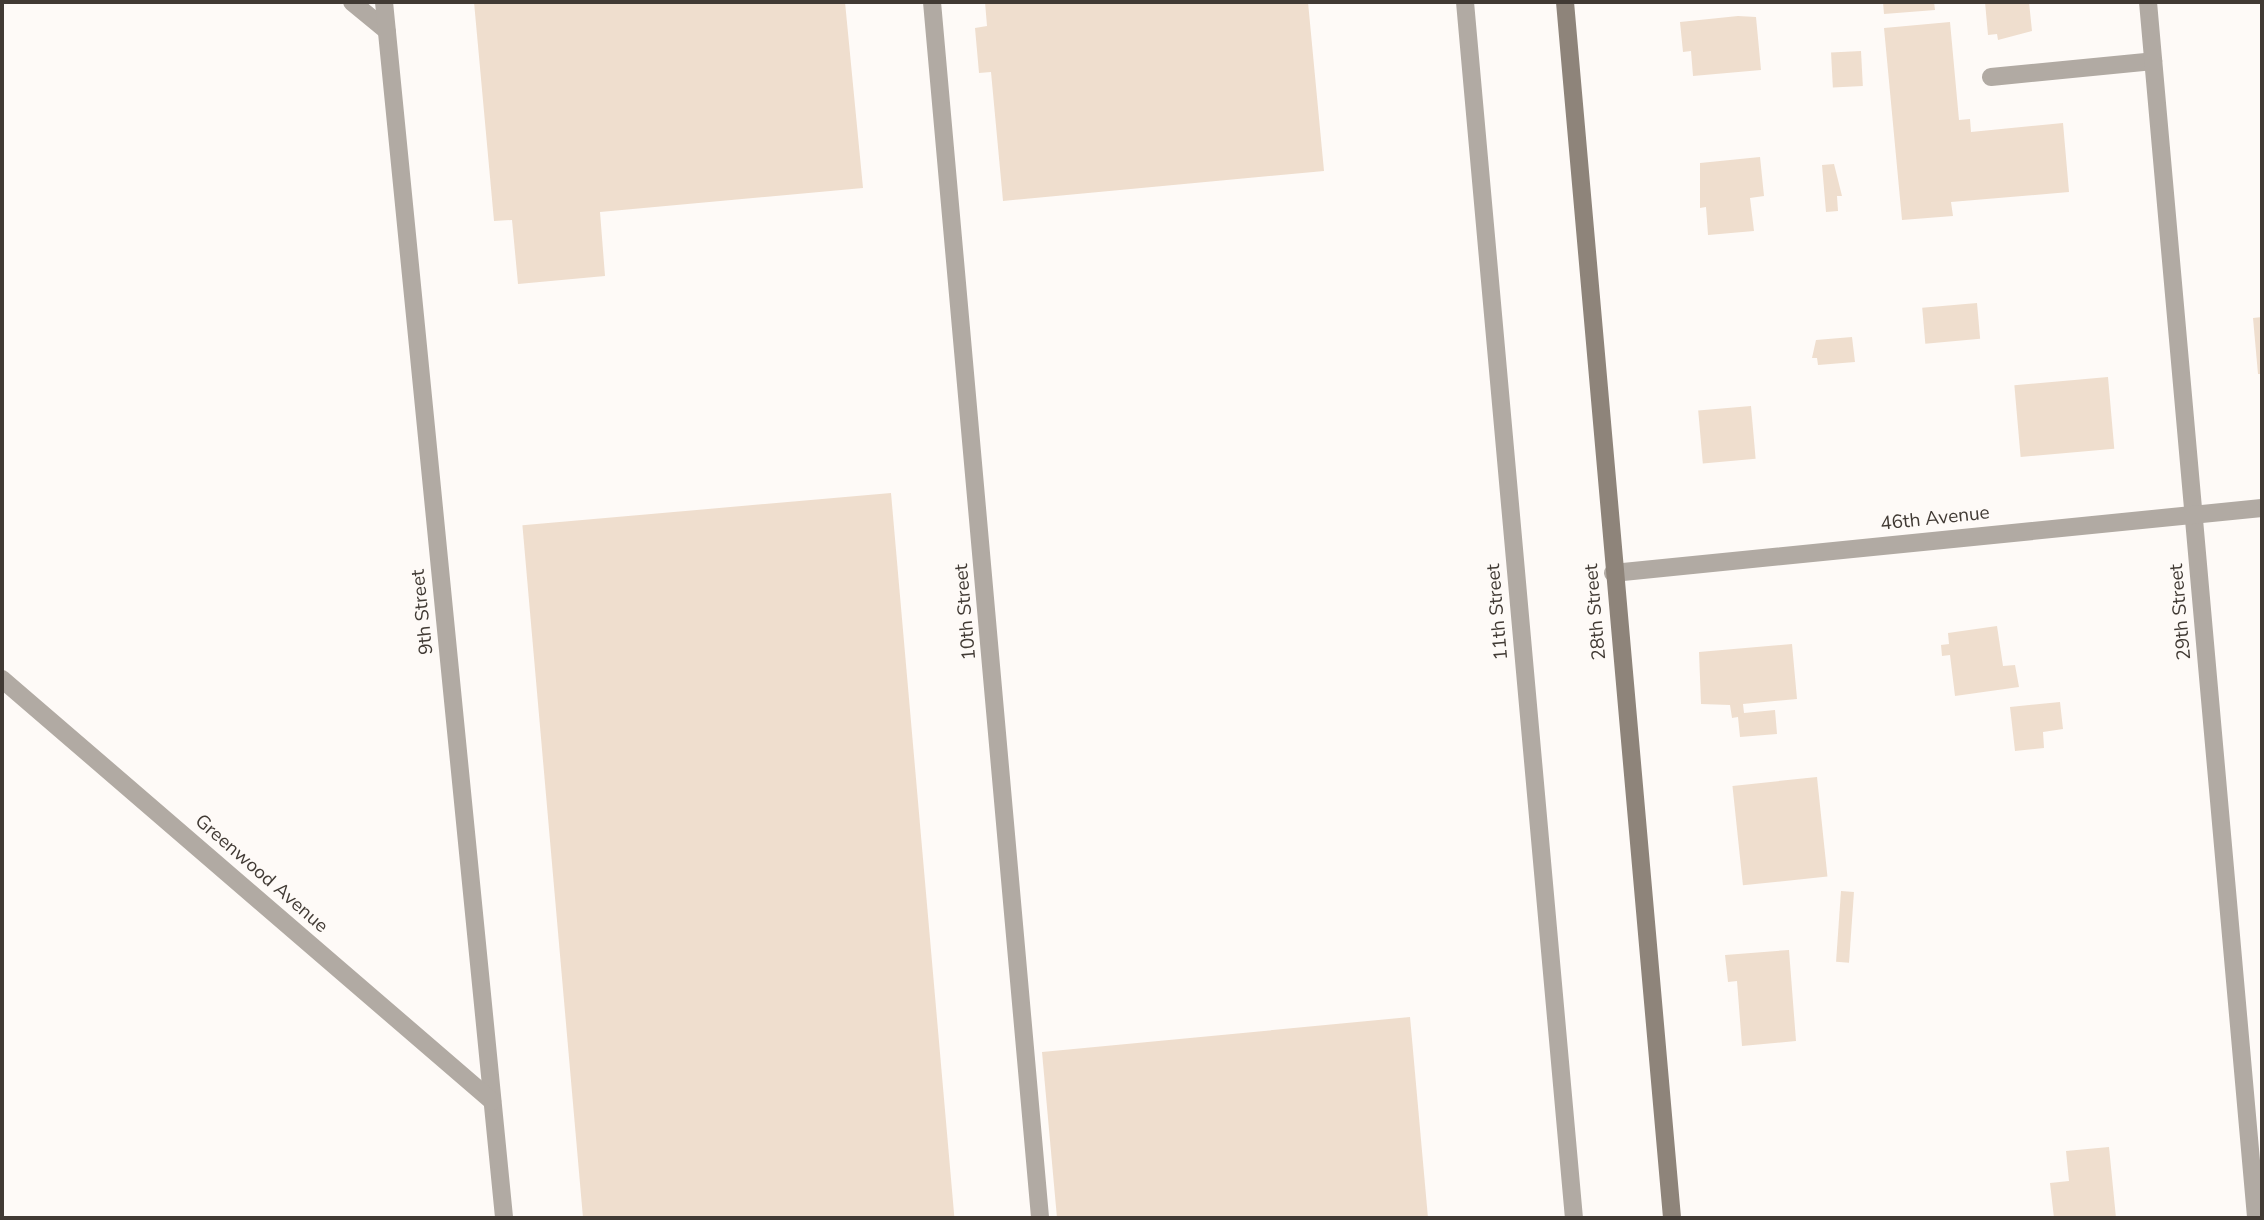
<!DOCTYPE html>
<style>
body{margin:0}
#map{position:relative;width:2264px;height:1220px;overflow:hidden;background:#fefaf7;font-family:"Nunito Sans",sans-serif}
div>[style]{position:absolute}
.building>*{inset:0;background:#efdece;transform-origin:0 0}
.lane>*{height:18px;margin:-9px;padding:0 9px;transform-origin:9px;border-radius:9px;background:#b1aaa3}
.street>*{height:18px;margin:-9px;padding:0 9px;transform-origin:9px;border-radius:9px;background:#b1aaa3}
.secondary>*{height:18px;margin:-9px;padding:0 9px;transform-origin:9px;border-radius:9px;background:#8e847a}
span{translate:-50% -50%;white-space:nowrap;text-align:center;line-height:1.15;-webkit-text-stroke:5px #fefaf7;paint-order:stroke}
.street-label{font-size:19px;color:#413a34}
.frame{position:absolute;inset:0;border:4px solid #413a34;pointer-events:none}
</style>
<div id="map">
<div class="building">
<div style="clip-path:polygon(474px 2px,845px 2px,863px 188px,600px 212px,605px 276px,518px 284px,512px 220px,494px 221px)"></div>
<div style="clip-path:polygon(985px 2px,1308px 2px,1324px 171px,1003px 201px,991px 72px,979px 73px,975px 28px,987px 26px)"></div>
<div style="clip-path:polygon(1883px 2px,1934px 2px,1935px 10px,1884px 14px)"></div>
<div style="clip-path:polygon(1985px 2px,2029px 2px,2032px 31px,1998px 40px,1997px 34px,1988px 35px)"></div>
<div style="clip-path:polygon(1738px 16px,1756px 17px,1761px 70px,1693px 76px,1691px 51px,1683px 52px,1680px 22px)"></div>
<div style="clip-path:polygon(1950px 22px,1959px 120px,1970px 119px,1971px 132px,2063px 123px,2069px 192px,1951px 202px,1953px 216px,1902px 220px,1884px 28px)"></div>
<div style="left:1861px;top:51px;width:35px;height:30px;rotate:87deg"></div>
<div style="clip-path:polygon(1760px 157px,1764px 196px,1750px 198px,1754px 231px,1708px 235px,1706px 207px,1700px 208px,1700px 163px)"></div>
<div style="clip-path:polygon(1834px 164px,1842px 196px,1837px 196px,1838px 211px,1826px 212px,1822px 165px)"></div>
<div style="left:1977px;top:303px;width:36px;height:55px;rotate:85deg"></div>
<div style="clip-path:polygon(2262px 317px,2262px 374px,2258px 374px,2253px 318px)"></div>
<div style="clip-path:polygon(1852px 337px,1855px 362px,1818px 365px,1817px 358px,1812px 358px,1816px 340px)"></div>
<div style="left:2108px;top:377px;width:72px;height:94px;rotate:85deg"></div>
<div style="left:1751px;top:406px;width:53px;height:53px;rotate:85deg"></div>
<div style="left:891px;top:493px;width:728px;height:370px;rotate:85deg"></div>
<div style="clip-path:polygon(1997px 626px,2003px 666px,2015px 665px,2019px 687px,1955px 696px,1950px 655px,1942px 656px,1941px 645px,1949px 644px,1948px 633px)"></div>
<div style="clip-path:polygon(1792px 644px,1797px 699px,1743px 704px,1744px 713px,1775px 710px,1777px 734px,1740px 737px,1738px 717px,1732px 718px,1730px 705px,1701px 704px,1699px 652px)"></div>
<div style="clip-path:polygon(2060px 702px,2063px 729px,2043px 732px,2044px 748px,2015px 751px,2010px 707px)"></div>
<div style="left:1817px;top:777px;width:100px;height:85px;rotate:84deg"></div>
<div style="left:1841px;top:891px;width:13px;height:71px;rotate:4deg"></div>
<div style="clip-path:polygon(1789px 950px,1796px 1041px,1742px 1046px,1737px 981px,1728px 982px,1725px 955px)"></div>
<div style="clip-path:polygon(1410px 1017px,1428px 1218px,1057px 1218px,1042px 1052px)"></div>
<div style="clip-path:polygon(2109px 1147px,2116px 1218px,2054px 1218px,2050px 1183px,2069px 1181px,2066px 1151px)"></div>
</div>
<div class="lane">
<div style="left:1991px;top:77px;width:163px;rotate:-5.6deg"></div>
</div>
<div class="street">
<div style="left:352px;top:2px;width:45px;rotate:39.6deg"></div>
<div style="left:384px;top:2px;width:1222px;rotate:84.36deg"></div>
<div style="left:932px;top:2px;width:1221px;rotate:84.92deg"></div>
<div style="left:1465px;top:2px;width:1221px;rotate:84.88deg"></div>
<div style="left:2148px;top:2px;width:1221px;rotate:84.92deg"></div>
<div style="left:1613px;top:573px;width:652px;rotate:-5.72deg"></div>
<div style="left:2px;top:679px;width:647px;rotate:40.74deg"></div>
</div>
<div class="secondary">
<div style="left:1565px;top:2px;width:1221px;rotate:84.97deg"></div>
</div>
<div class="street-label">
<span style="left:1935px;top:519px;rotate:-6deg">46th Avenue</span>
<span style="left:423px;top:612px;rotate:-96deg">9th Street</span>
<span style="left:966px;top:612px;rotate:-95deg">10th Street</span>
<span style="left:1498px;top:612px;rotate:-95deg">11th Street</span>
<span style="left:1596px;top:612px;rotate:-95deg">28th Street</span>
<span style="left:2181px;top:612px;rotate:-95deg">29th Street</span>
<span style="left:261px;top:874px;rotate:41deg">Greenwood Avenue</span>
</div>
<div class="frame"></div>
</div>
